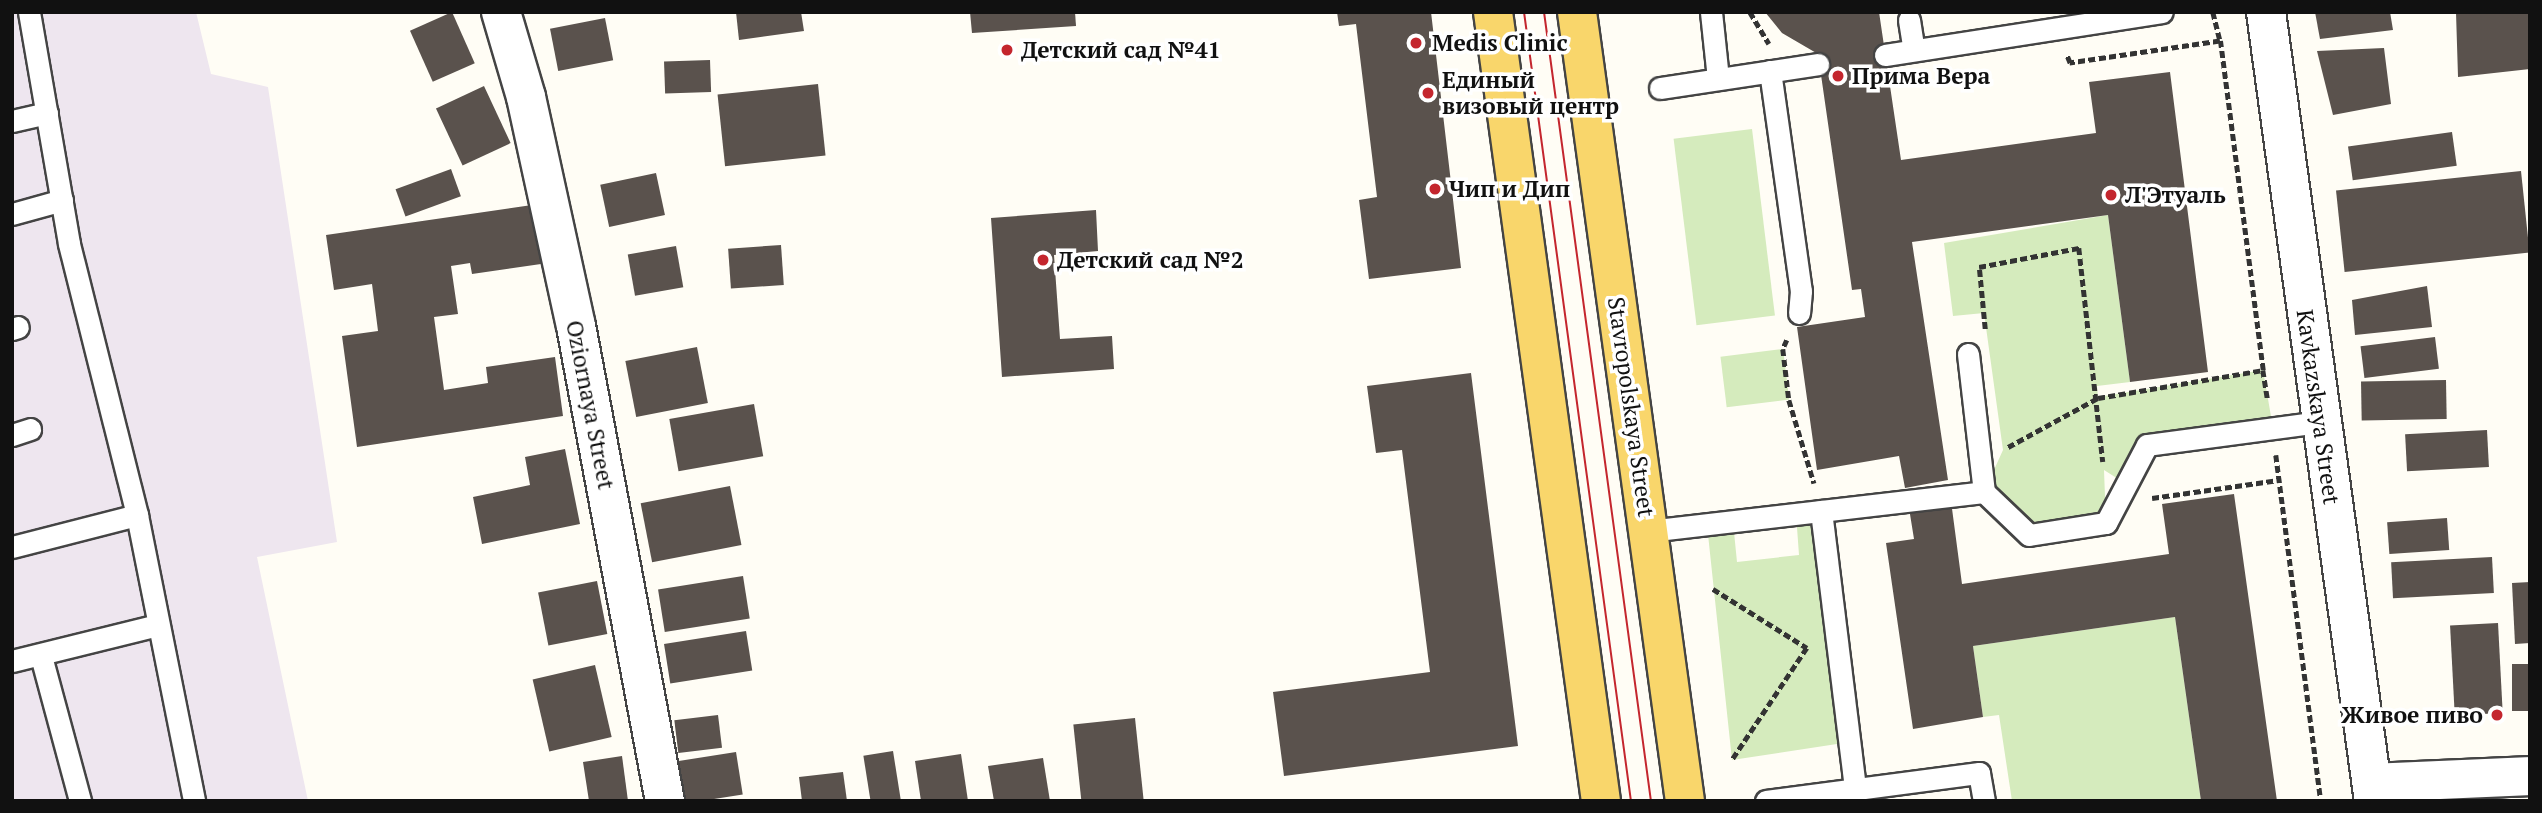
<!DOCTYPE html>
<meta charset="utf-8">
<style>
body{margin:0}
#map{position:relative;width:2542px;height:813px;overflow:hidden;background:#fffdf5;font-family:"PT Serif",serif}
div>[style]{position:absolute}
.industrial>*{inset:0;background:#eee6ef}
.green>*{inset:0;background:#d5ebbd;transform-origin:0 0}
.building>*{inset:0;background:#5a524d;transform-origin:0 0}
.path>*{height:4.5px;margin-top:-2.25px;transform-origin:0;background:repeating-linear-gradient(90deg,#333 0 7px,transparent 0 10.5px)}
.roads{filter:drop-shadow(2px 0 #444) drop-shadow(-2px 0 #444) drop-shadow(0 2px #444) drop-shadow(0 -2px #444)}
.service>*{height:21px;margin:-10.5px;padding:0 10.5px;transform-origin:10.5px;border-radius:10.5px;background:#fff}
.minor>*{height:38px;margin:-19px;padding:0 19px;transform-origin:19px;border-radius:19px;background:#fff}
.primary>*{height:38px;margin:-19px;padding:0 19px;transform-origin:19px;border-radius:19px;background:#f9d66b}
.tram>*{height:2px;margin:-1px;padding:0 1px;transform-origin:1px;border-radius:1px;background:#c4262e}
.dots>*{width:19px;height:19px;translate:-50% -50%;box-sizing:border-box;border:4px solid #fff;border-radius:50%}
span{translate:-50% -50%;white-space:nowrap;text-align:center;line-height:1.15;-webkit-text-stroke:7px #fff;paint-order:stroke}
.poi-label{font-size:23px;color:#111;font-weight:700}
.left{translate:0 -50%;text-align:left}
.right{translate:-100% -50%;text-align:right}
.street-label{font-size:23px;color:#111}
.frame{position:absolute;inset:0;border:14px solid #111;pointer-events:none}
</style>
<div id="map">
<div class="industrial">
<div style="clip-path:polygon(12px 12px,196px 12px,211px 74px,268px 87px,337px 542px,257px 557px,308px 801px,12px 801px)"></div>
</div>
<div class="green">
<div style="left:1752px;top:129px;width:188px;height:79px;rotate:83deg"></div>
<div style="clip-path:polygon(2108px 215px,2130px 382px,2097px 386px,2098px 397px,2263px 370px,2273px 428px,2147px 445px,2126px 484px,2104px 470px,2106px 523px,2029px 535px,1984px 492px,2003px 450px,1984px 313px,1953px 316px,1944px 243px)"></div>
<div style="left:1783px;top:349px;width:51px;height:63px;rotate:83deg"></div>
<div style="clip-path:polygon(1821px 511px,1850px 742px,1732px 760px,1707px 525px,1733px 522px,1737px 562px,1799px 555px,1796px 514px)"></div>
<div style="clip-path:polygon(2175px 617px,2201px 801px,2012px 801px,1999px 715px,1983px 717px,1973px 646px)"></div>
</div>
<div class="building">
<div style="left:452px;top:12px;width:56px;height:46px;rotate:66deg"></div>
<div style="clip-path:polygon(736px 12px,801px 12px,804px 31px,739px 40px)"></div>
<div style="clip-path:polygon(970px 12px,1075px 12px,1076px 26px,972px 33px)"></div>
<div style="clip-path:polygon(1337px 12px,1431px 12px,1461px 268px,1369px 279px,1359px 200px,1377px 197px,1356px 24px,1339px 26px)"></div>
<div style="clip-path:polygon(1765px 12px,1879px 12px,1901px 160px,2096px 133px,2089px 82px,2170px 72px,2208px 372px,2130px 382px,2108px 215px,1912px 242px,1948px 480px,1905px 488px,1899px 456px,1817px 470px,1797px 327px,1865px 317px,1861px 289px,1852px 290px,1818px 54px,1782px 33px)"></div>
<div style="clip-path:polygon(2315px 12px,2390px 12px,2393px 30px,2320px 39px)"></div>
<div style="clip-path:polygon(2456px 12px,2530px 12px,2530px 69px,2458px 77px)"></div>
<div style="left:605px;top:18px;width:43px;height:56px;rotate:79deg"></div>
<div style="clip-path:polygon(2384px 48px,2391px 104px,2333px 115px,2317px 51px)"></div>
<div style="left:710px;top:60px;width:32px;height:46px;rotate:88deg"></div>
<div style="left:818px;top:84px;width:72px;height:101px;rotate:84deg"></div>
<div style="left:484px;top:86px;width:63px;height:53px;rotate:65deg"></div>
<div style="left:2452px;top:132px;width:34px;height:105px;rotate:82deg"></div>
<div style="left:451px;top:169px;width:29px;height:59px;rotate:70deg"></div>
<div style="left:2521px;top:171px;width:82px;height:186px;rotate:84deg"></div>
<div style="left:656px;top:173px;width:43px;height:57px;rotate:78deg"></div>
<div style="clip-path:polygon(532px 205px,541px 264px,472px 274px,470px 263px,451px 266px,458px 314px,434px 317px,444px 390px,488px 383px,486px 367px,555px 357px,563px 416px,357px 447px,342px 336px,378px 331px,372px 284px,334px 290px,326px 235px)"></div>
<div style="clip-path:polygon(1096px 210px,1098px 251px,1054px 255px,1060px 339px,1112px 336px,1114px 369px,1002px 377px,991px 218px)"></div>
<div style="left:781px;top:245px;width:40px;height:53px;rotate:86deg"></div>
<div style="left:676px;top:246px;width:42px;height:49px;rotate:80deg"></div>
<div style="clip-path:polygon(2427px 286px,2432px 327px,2355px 335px,2352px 300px)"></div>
<div style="left:2435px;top:337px;width:32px;height:75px;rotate:83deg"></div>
<div style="left:697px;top:347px;width:57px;height:73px;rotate:79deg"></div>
<div style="clip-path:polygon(1471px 373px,1518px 746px,1284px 776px,1273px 692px,1430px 672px,1402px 450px,1376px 453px,1367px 386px)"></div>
<div style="left:2446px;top:380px;width:39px;height:85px;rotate:89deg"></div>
<div style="left:754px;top:404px;width:53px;height:86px;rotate:80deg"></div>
<div style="left:2487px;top:430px;width:37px;height:82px;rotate:87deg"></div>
<div style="clip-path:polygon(565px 449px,580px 524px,482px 544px,473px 497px,530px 485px,525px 457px)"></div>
<div style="left:730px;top:486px;width:60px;height:91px;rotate:79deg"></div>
<div style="clip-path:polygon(2234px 494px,2277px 801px,2201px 801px,2175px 617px,1973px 646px,1983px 717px,1913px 729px,1886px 543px,1914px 539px,1909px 508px,1951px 501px,1962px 584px,2169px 554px,2162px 504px)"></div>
<div style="left:2447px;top:518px;width:32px;height:60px;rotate:86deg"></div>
<div style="left:2492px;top:557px;width:36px;height:101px;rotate:87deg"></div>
<div style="left:743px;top:576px;width:43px;height:86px;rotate:81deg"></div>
<div style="left:597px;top:581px;width:54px;height:60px;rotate:79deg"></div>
<div style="clip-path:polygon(2530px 582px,2530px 643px,2515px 644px,2512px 583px)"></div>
<div style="left:2498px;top:623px;width:90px;height:48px;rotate:87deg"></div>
<div style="left:746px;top:631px;width:40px;height:83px;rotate:81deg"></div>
<div style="left:2530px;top:664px;width:47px;height:18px;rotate:90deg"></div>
<div style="left:595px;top:665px;width:74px;height:64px;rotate:77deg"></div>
<div style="left:718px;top:715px;width:33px;height:44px;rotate:83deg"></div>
<div style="left:1135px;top:718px;width:83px;height:62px;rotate:84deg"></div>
<div style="left:893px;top:751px;width:51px;height:30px;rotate:81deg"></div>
<div style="left:736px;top:752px;width:43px;height:58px;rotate:81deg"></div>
<div style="clip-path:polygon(961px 754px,968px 801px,921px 801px,915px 761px)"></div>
<div style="clip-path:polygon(622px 756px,628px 801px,589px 801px,583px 762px)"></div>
<div style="clip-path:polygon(1043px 758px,1050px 801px,994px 801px,988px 766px)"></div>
<div style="clip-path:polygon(843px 772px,847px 801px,802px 801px,799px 777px)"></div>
</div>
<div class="path">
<div style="left:1750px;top:12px;width:37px;rotate:59deg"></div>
<div style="left:2213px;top:12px;width:30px;rotate:76deg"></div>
<div style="left:1985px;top:329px;width:62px;rotate:-95.5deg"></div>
<div style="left:1979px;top:267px;width:102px;rotate:-10.8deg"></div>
<div style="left:2079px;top:248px;width:215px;rotate:83.6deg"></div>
<div style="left:1787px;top:340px;width:10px;rotate:114deg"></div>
<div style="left:1783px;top:349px;width:51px;rotate:83.3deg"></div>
<div style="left:1789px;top:400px;width:87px;rotate:73.2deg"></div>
<div style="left:2263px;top:370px;width:31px;rotate:81deg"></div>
<div style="left:2008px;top:447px;width:102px;rotate:-28.6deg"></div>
<div style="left:2098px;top:398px;width:167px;rotate:-9.6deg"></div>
<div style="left:2263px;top:370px;width:332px;rotate:-97.4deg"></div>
<div style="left:2220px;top:41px;width:152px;rotate:171.7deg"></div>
<div style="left:2070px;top:63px;width:8px;rotate:-113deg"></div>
<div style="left:2276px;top:455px;width:349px;rotate:82.6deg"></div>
<div style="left:2152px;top:498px;width:128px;rotate:-8.1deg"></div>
<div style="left:1713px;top:589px;width:111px;rotate:32.1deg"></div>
<div style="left:1807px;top:648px;width:135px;rotate:123.8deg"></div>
</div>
<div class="roads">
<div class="service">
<div style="left:29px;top:12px;width:235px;rotate:80.2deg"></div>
<div style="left:69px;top:244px;width:279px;rotate:75.9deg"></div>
<div style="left:137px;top:515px;width:292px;rotate:78.7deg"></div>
<div style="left:1711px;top:12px;width:67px;rotate:84deg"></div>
<div style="left:1909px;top:20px;width:30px;rotate:81deg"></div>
<div style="left:1885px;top:55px;width:280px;rotate:-8.8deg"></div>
<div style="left:1770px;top:71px;width:222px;rotate:82deg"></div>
<div style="left:1801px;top:291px;width:22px;rotate:95deg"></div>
<div style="left:1660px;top:88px;width:160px;rotate:-8.6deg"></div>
<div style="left:12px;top:121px;width:36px;rotate:-13deg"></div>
<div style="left:12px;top:214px;width:52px;rotate:-15.6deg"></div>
<div style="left:12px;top:329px;width:6px;rotate:-18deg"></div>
<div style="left:1968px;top:354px;width:139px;rotate:83.4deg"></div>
<div style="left:1984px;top:492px;width:62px;rotate:43.7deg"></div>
<div style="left:2029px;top:535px;width:78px;rotate:-8.9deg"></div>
<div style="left:2106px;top:523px;width:88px;rotate:-62.3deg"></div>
<div style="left:2147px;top:445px;width:174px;rotate:-7.6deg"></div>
<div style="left:12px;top:435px;width:19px;rotate:-18deg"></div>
<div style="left:1821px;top:511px;width:280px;rotate:83deg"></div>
<div style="left:1648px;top:531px;width:338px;rotate:-6.6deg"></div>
<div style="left:12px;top:547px;width:129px;rotate:-14.4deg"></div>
<div style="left:41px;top:656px;width:150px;rotate:74.9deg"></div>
<div style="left:12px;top:661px;width:149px;rotate:-13.9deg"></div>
<div style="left:1766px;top:801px;width:215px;rotate:-7.5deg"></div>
<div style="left:1979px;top:773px;width:28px;rotate:80deg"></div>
</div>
<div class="minor">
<div style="left:501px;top:12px;width:89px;rotate:73.6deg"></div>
<div style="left:526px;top:97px;width:234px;rotate:77.7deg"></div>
<div style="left:576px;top:326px;width:483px;rotate:79.4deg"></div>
<div style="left:2266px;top:12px;width:796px;rotate:82.21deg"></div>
<div style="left:2372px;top:783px;width:158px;rotate:-2.5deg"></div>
</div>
<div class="primary">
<div style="left:1493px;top:12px;width:796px;rotate:82.21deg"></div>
<div style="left:1577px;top:12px;width:796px;rotate:82.21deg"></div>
</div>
</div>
<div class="tram">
<div style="left:1524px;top:12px;width:796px;rotate:82.28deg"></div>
<div style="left:1544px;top:12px;width:796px;rotate:82.28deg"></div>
</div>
<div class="dots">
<div style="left:1416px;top:43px;background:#c4262e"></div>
<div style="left:1007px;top:50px;background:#c4262e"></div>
<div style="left:1838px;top:76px;background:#c4262e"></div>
<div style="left:1428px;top:93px;background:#c4262e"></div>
<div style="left:1435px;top:189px;background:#c4262e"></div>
<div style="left:2111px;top:195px;background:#c4262e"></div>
<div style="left:1043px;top:260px;background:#c4262e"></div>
<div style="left:2497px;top:715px;background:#c4262e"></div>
</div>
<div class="poi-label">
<span class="left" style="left:1432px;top:43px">Medis Clinic</span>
<span class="left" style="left:1021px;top:50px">Детский сад №41</span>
<span class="left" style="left:1852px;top:76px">Прима Вера</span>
<span class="left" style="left:1442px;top:93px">Единый<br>визовый центр</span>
<span class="left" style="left:1449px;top:189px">Чип и Дип</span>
<span class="left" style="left:2125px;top:195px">Л'Этуаль</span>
<span class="left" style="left:1057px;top:260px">Детский сад №2</span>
<span class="right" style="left:2483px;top:715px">Живое пиво</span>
</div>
<div class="street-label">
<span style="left:590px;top:405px;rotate:79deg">Oziornaya Street</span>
<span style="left:1631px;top:407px;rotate:82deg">Stavropolskaya Street</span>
<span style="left:2318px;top:407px;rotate:82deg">Kavkazskaya Street</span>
</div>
<div class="frame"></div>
</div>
